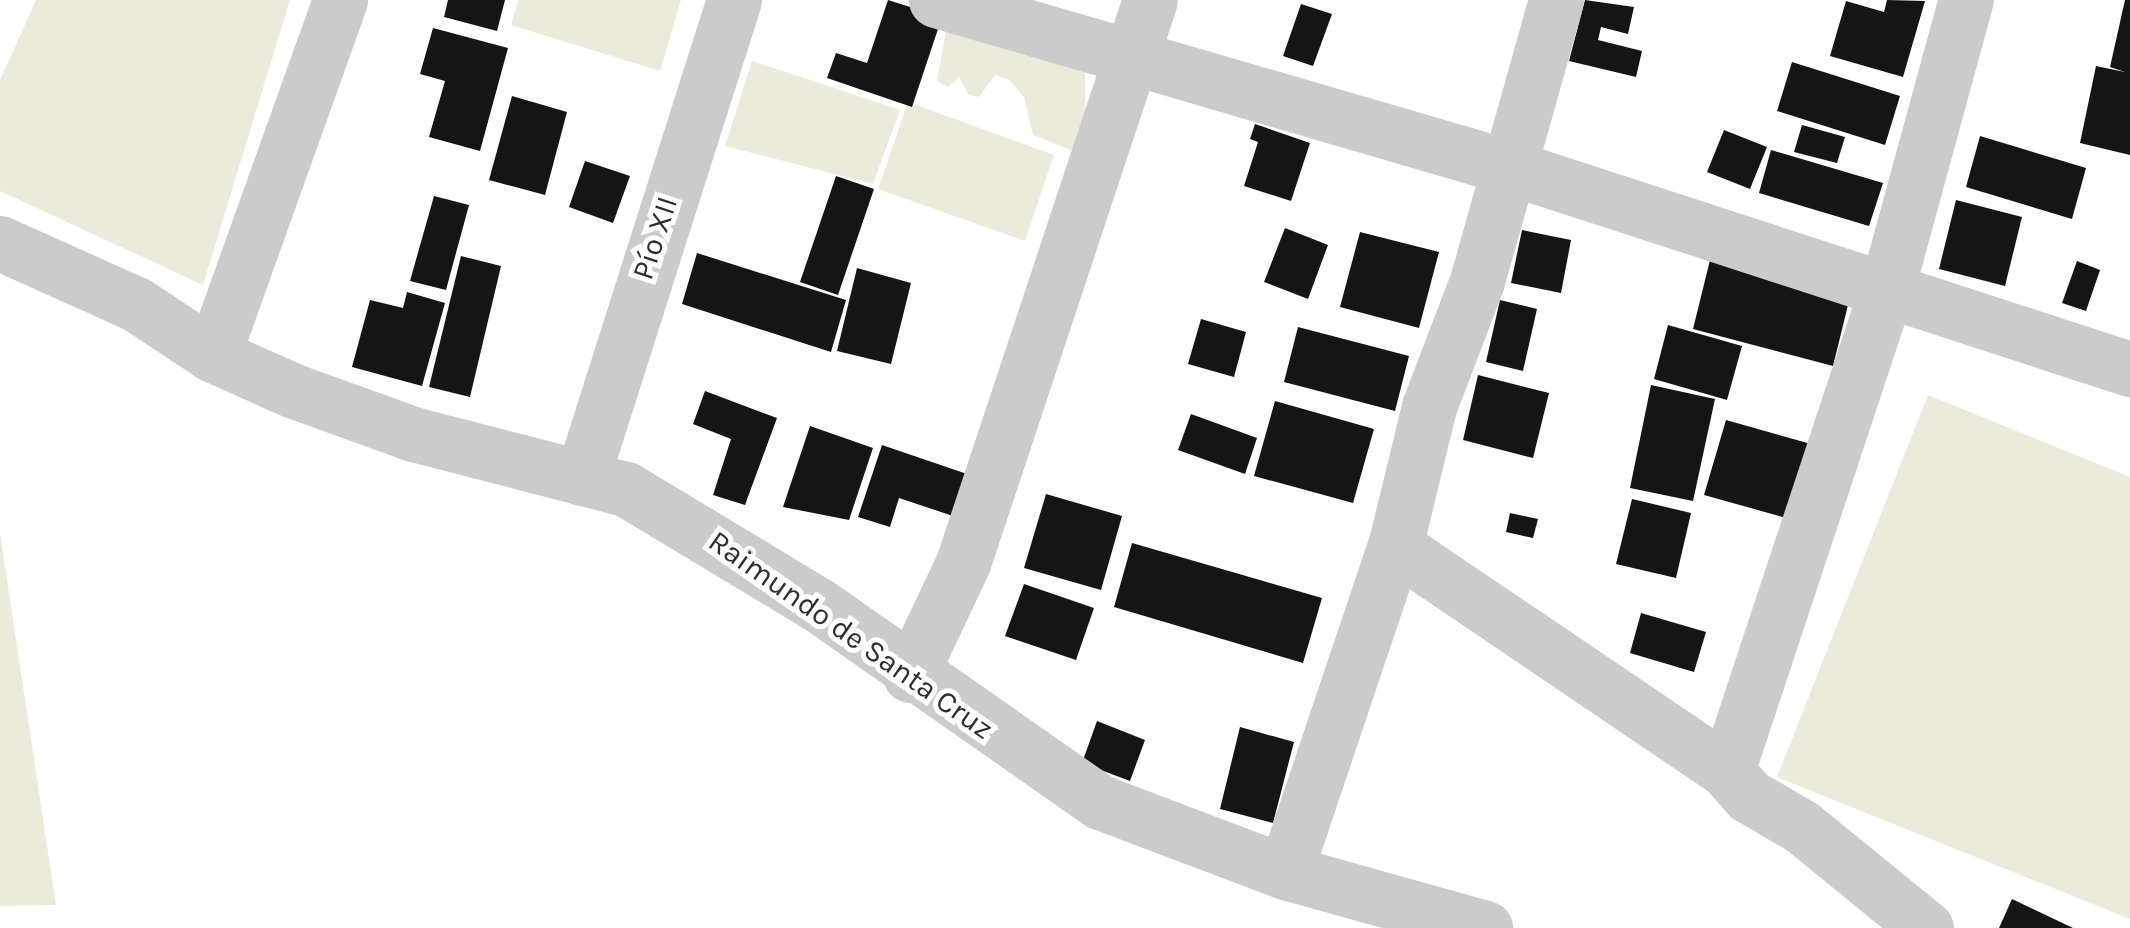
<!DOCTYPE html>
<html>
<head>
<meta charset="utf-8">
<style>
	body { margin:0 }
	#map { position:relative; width:2130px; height:928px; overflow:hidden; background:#fff; font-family:Karla,sans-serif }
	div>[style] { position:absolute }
	.green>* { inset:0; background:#ecebdb }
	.building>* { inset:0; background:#151515 }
	.street>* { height:55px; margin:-27.5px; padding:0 27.5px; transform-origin:27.5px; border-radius:27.5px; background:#cbcbcb }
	span { translate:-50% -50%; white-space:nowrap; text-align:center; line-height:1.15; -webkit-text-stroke:10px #fff; paint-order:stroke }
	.street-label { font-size:30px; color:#2e2e2e }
</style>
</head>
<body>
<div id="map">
	<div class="green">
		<i style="clip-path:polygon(36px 0,290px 0,203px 285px,0 191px,0 80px)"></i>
		<i style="clip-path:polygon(518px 0,681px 0,660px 71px,511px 25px)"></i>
		<i style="clip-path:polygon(946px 30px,1085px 67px,1086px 146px,1071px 150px,1033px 135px,1024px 97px,1008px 79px,995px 75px,979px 97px,969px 95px,959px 77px,948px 87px,937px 81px)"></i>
		<i style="clip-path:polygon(752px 61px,900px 110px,873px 184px,725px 146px)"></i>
		<i style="clip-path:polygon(908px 102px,1054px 155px,1025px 241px,878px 189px)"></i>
		<i style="clip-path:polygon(1928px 395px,2130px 477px,2130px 919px,1777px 777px)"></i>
		<i style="clip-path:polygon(0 533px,56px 905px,0 906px)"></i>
	</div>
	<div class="building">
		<i style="clip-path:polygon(448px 0,505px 0,497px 31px,444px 17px)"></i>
		<i style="clip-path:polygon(888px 0,942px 17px,912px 107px,827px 78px,836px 53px,867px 63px)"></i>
		<i style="clip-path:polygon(1585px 0,1634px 7px,1628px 34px,1601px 27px,1598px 40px,1642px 51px,1636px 77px,1569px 61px)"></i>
		<i style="clip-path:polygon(1887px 0,1925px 1px,1903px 77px,1830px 56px,1846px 1px,1884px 12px)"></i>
		<i style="clip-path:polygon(2125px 0,2130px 0,2130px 155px,2080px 143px,2096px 66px,2125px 72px,2110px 67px)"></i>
		<i style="clip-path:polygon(1301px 4px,1332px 14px,1313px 66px,1283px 56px)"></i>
		<i style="clip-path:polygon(433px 28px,508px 48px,480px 151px,429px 137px,445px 81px,420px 74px)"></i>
		<i style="clip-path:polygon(1792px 62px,1900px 96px,1885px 145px,1777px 111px)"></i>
		<i style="clip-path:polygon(512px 96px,567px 112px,545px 195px,489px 180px)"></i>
		<i style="clip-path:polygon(1255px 124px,1310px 143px,1291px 201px,1244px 186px,1258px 142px,1250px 139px)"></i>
		<i style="clip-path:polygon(1802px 125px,1845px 137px,1837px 163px,1794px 152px)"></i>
		<i style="clip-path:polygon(1724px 130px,1767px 147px,1750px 189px,1707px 172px)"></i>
		<i style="clip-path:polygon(1980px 136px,2086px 168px,2072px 219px,1966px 187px)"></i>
		<i style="clip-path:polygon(1771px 150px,1883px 183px,1869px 226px,1759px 193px)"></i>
		<i style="clip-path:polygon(585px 161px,630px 176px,613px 223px,569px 207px)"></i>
		<i style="clip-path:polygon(836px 176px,874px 189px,838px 295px,800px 282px)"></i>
		<i style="clip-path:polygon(434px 196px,469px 205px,446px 290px,410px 281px)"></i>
		<i style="clip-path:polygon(1956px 200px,2022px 217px,2005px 286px,1939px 269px)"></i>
		<i style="clip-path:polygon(1285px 228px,1328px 245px,1308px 299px,1264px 282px)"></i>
		<i style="clip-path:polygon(1522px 230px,1571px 240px,1561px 293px,1511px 283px)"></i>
		<i style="clip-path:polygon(1360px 232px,1439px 252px,1419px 328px,1340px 307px)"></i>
		<i style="clip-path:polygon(697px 253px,846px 300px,831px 352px,682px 304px)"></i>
		<i style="clip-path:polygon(461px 256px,501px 266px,470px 397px,429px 387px)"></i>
		<i style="clip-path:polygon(1711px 256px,1851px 293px,1833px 366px,1693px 329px)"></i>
		<i style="clip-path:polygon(2077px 261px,2100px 270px,2086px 311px,2062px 303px)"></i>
		<i style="clip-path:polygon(857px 268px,911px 283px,891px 364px,837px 351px)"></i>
		<i style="clip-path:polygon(407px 292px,445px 303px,422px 386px,352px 367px,370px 300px,403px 308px)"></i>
		<i style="clip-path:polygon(1500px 300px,1537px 309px,1523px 371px,1486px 362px)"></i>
		<i style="clip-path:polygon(1201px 319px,1246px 332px,1234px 377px,1188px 364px)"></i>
		<i style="clip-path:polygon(1668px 325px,1742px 346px,1727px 400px,1654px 379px)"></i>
		<i style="clip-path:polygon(1298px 327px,1409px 356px,1395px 411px,1284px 382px)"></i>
		<i style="clip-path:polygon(1478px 375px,1549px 393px,1533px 458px,1463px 440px)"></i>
		<i style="clip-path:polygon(1651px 385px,1715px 399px,1693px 501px,1630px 488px)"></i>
		<i style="clip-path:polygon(705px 391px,777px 418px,745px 505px,713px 495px,731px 439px,693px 424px)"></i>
		<i style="clip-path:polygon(1275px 401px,1374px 429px,1353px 503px,1254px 476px)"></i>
		<i style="clip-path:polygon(1191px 414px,1257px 438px,1245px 474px,1178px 450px)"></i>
		<i style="clip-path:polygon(1726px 420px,1811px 444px,1790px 519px,1704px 495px)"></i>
		<i style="clip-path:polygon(810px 426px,873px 448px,849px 520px,783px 507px)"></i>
		<i style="clip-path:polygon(882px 445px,967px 474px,953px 516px,899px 498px,890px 527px,858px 517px)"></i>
		<i style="clip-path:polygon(1046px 494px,1122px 516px,1101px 590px,1024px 568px)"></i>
		<i style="clip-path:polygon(1632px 499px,1691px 513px,1676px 578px,1616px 564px)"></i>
		<i style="clip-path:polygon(1510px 513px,1538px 519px,1533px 538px,1506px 532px)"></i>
		<i style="clip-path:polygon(1132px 543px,1322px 598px,1303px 663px,1114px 607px)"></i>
		<i style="clip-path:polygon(1024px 584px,1094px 608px,1076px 660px,1005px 636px)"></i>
		<i style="clip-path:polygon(1641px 613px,1706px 632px,1694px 672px,1630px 653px)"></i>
		<i style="clip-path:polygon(1097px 721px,1145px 740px,1130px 781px,1082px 763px)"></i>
		<i style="clip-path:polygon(1240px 727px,1294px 742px,1273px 823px,1220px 809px)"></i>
		<i style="clip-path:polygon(2012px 899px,2073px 928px,1999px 928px)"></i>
	</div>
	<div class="street">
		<i style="left:936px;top:0;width:600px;rotate:16.26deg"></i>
		<i style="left:1512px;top:168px;width:650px;rotate:18.02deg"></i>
		<i style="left:1556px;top:0;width:292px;rotate:105.7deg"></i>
		<i style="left:1477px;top:281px;width:135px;rotate:110.9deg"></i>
		<i style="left:1429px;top:407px;width:143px;rotate:103.7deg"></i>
		<i style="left:1395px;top:546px;width:401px;rotate:34.1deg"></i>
		<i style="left:1727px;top:771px;width:33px;rotate:49deg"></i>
		<i style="left:1749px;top:796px;width:61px;rotate:30.3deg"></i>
		<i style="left:1802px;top:827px;width:160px;rotate:39.2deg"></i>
		<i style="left:0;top:243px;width:149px;rotate:24.2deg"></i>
		<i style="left:136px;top:304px;width:92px;rotate:33.5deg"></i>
		<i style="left:213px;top:355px;width:89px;rotate:24deg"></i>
		<i style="left:294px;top:391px;width:127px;rotate:19.9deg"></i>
		<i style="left:413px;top:434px;width:220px;rotate:14.5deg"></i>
		<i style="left:626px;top:489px;width:223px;rotate:31.1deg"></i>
		<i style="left:817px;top:604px;width:345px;rotate:35deg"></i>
		<i style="left:1100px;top:802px;width:198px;rotate:20.7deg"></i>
		<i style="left:1285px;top:872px;width:208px;rotate:15.6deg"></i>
		<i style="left:213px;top:355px;width:377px;rotate:-70.3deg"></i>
		<i style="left:582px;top:478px;width:502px;rotate:-72.36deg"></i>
		<i style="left:910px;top:675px;width:124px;rotate:-64.7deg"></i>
		<i style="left:963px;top:563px;width:593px;rotate:-71.63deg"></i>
		<i style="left:1727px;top:771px;width:509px;rotate:-71.67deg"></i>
		<i style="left:1887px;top:288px;width:299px;rotate:-74.7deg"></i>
		<i style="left:1285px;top:872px;width:344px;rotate:-71.4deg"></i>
	</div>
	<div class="street-label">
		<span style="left:655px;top:238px;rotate:-72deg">Pío XII</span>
		<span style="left:851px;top:635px;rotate:35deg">Raimundo de Santa Cruz</span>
	</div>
</div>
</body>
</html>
